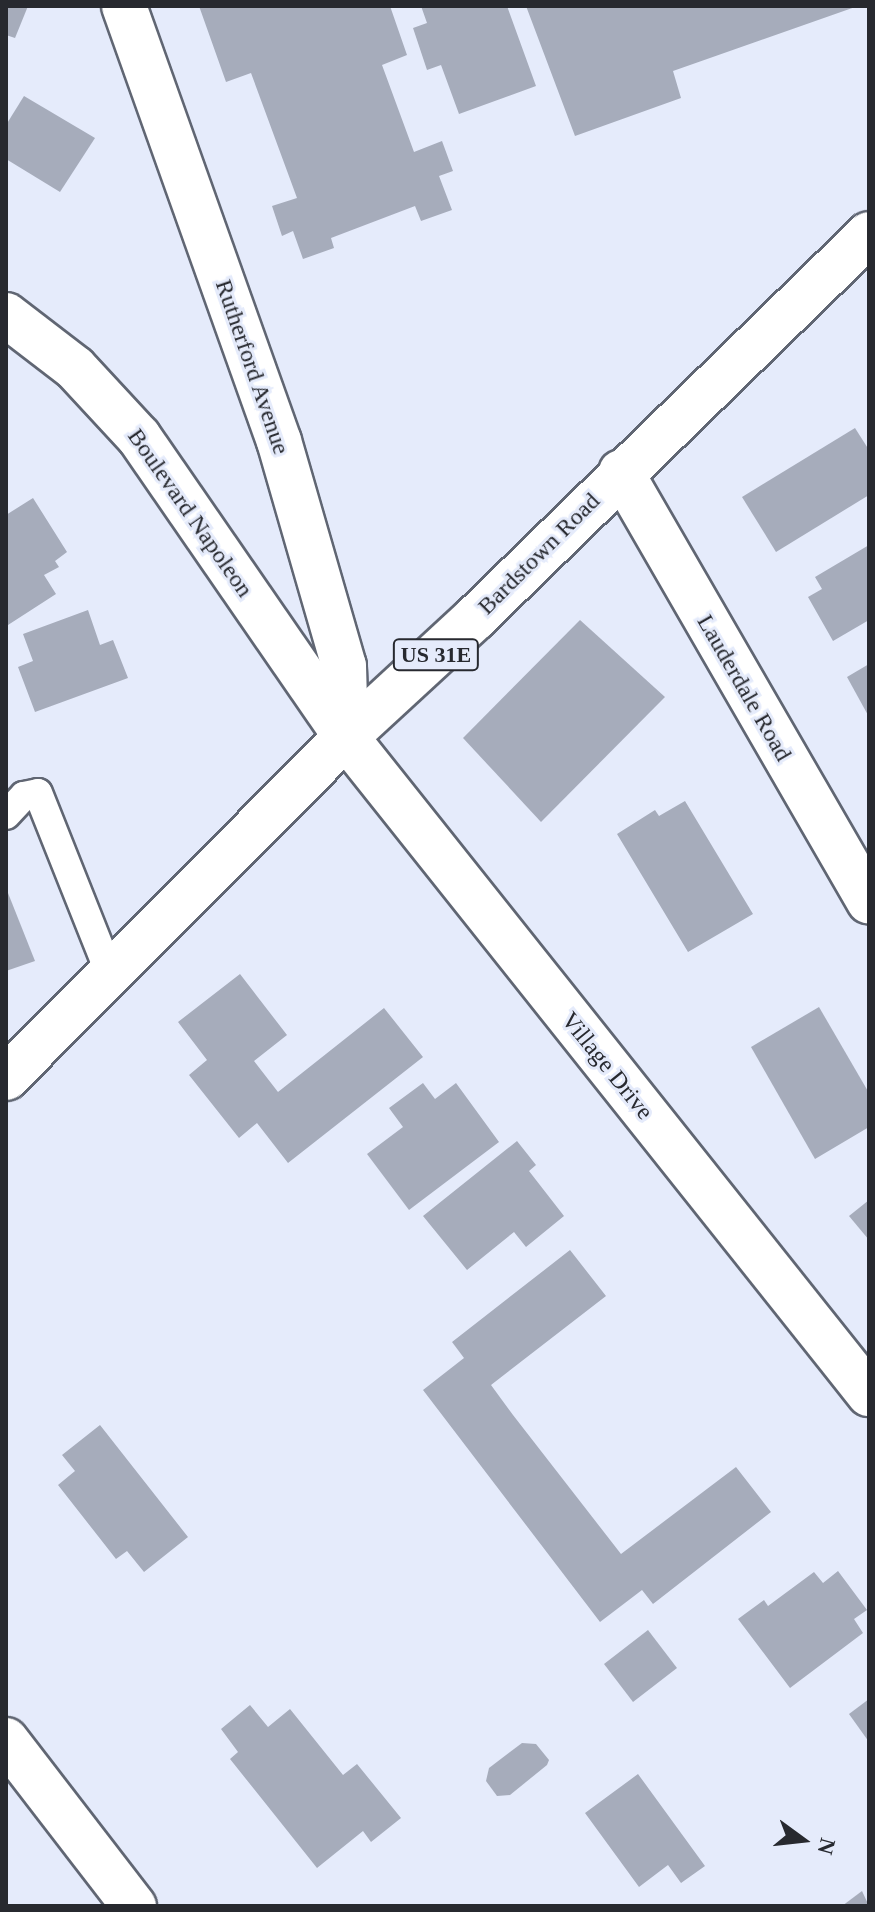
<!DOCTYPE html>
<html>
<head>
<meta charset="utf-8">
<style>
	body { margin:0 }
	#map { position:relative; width:875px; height:1912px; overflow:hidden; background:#e5ebfb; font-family:"Times New Roman",serif }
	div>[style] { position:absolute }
	.building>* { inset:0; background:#a6acbb }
	.roads { filter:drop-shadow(2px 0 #606673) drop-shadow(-2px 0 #606673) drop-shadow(0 2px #606673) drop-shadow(0 -2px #606673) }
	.lane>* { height:28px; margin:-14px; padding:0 14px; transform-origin:14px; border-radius:14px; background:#fff }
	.street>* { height:44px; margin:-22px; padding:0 22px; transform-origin:22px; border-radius:22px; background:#fff }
	.primary>* { height:44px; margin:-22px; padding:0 22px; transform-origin:22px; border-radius:22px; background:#fff }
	span { translate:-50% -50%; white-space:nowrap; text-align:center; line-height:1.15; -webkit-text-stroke:6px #e5ebfb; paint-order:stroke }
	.shield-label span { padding:2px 6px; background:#e5ebfb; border:2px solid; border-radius:6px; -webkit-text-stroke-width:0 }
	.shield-label { font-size:22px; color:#27292f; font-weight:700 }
	.street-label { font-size:24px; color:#27292f }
	.frame { position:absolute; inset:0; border:8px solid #27292f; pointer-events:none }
	.north { position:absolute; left:763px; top:1800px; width:80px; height:80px; -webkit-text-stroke:6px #e5ebfb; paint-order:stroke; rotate:105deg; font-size:22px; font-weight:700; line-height:32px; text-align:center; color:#27292f }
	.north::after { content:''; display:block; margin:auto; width:28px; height:36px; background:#27292f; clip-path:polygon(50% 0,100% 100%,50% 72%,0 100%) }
</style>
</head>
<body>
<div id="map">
	<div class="building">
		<i style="clip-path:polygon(6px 6px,28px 6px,15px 38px,6px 35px)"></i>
		<i style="clip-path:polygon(199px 6px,390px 6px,407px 55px,382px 65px,414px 152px,442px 141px,453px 171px,439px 176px,452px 210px,421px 221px,415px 206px,331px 238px,334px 248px,303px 259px,293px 231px,282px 236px,272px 206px,297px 198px,251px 73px,226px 82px)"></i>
		<i style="clip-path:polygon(421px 6px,507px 6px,536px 86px,459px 114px,441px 65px,427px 70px,413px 28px,427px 23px)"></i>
		<i style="clip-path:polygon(526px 6px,858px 6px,673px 71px,681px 98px,575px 136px)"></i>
		<i style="clip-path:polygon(24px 96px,95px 138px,60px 192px,6px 159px,6px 125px)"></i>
		<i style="clip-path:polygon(855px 428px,869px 450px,869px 495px,776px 552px,742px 497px)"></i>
		<i style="clip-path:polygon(33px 498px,67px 552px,55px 561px,59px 567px,44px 575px,56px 594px,8px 625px,6px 515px)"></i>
		<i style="clip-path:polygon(869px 545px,869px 620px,833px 641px,808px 597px,822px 589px,815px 577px)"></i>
		<i style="clip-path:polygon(88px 610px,100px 645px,113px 640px,128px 678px,35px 712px,18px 667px,33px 661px,23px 634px)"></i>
		<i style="clip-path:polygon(580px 620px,665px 697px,541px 822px,463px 738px)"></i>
		<i style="clip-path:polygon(869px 664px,869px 717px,847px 677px)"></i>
		<i style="clip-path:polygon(685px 801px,753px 914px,688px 952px,617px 834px,655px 810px,659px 816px)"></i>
		<i style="clip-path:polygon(6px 888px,35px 961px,6px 971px)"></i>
		<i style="clip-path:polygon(240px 974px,287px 1035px,254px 1061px,278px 1092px,384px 1008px,423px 1057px,288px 1163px,257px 1123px,239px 1138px,189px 1075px,207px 1060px,178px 1022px)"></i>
		<i style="clip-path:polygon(819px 1007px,869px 1093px,869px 1127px,815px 1159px,751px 1047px)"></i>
		<i style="clip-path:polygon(423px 1083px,435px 1099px,456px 1083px,499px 1142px,409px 1210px,367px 1154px,403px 1127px,389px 1108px)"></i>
		<i style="clip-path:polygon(517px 1141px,536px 1165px,529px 1171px,564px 1216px,526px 1247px,514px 1232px,467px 1270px,423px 1216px)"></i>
		<i style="clip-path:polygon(869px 1200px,869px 1240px,849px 1216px)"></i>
		<i style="clip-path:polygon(570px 1250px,606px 1296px,491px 1385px,513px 1415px,621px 1554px,736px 1467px,771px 1512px,653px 1604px,642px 1590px,600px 1622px,423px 1390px,464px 1358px,452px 1342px)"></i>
		<i style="clip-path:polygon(100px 1425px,188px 1537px,144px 1572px,127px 1551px,116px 1559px,58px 1485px,75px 1471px,62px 1455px)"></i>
		<i style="clip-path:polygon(838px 1571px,867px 1610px,854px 1619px,863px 1633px,790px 1688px,738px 1619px,764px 1600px,768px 1606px,814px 1572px,823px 1583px)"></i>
		<i style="clip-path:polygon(648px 1630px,677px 1668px,633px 1702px,604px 1664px)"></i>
		<i style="clip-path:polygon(869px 1699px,869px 1742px,849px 1714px)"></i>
		<i style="clip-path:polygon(250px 1705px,268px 1727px,290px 1709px,343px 1775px,357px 1764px,401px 1818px,371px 1842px,363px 1831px,317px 1868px,230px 1759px,238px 1752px,221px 1729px)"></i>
		<i style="clip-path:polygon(522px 1743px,536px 1744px,549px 1760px,547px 1765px,510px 1795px,497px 1796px,486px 1781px,489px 1768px)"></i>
		<i style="clip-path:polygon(638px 1774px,705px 1866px,681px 1883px,668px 1865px,639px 1887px,585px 1813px)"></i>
		<i style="clip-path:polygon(862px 1891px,869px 1906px,842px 1906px)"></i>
	</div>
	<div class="roads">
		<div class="lane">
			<i style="left:6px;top:815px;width:26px;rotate:-47deg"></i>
			<i style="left:24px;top:796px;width:14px;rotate:-12deg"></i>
			<i style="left:38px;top:793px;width:195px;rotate:68.3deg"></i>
		</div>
		<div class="street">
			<i style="left:124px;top:6px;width:462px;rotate:70.4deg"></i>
			<i style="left:279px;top:441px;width:234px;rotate:73.9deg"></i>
			<i style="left:344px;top:666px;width:71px;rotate:88.4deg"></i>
			<i style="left:6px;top:315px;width:87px;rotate:37.5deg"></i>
			<i style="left:75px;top:368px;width:94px;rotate:47.2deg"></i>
			<i style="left:139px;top:437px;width:364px;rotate:55.4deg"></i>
			<i style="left:346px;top:737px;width:840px;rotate:51.48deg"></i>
			<i style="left:621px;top:472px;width:496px;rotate:60deg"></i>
			<i style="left:6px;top:1740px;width:210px;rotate:52.4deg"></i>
		</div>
		<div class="primary">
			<i style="left:6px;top:1078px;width:482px;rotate:-45.1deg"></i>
			<i style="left:346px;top:737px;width:176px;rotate:-42.7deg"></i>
			<i style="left:475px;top:618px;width:550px;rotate:-44.26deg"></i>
		</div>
	</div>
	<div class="shield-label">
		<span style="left:436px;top:655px">US 31E</span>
	</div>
	<div class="street-label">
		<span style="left:252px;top:367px;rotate:71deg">Rutherford Avenue</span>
		<span style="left:190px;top:513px;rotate:55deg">Boulevard Napoleon</span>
		<span style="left:539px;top:554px;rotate:-45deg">Bardstown Road</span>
		<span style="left:744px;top:688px;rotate:60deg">Lauderdale Road</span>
		<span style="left:607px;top:1066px;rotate:51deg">Village Drive</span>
	</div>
	<div class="frame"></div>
	<div class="north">N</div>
</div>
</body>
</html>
